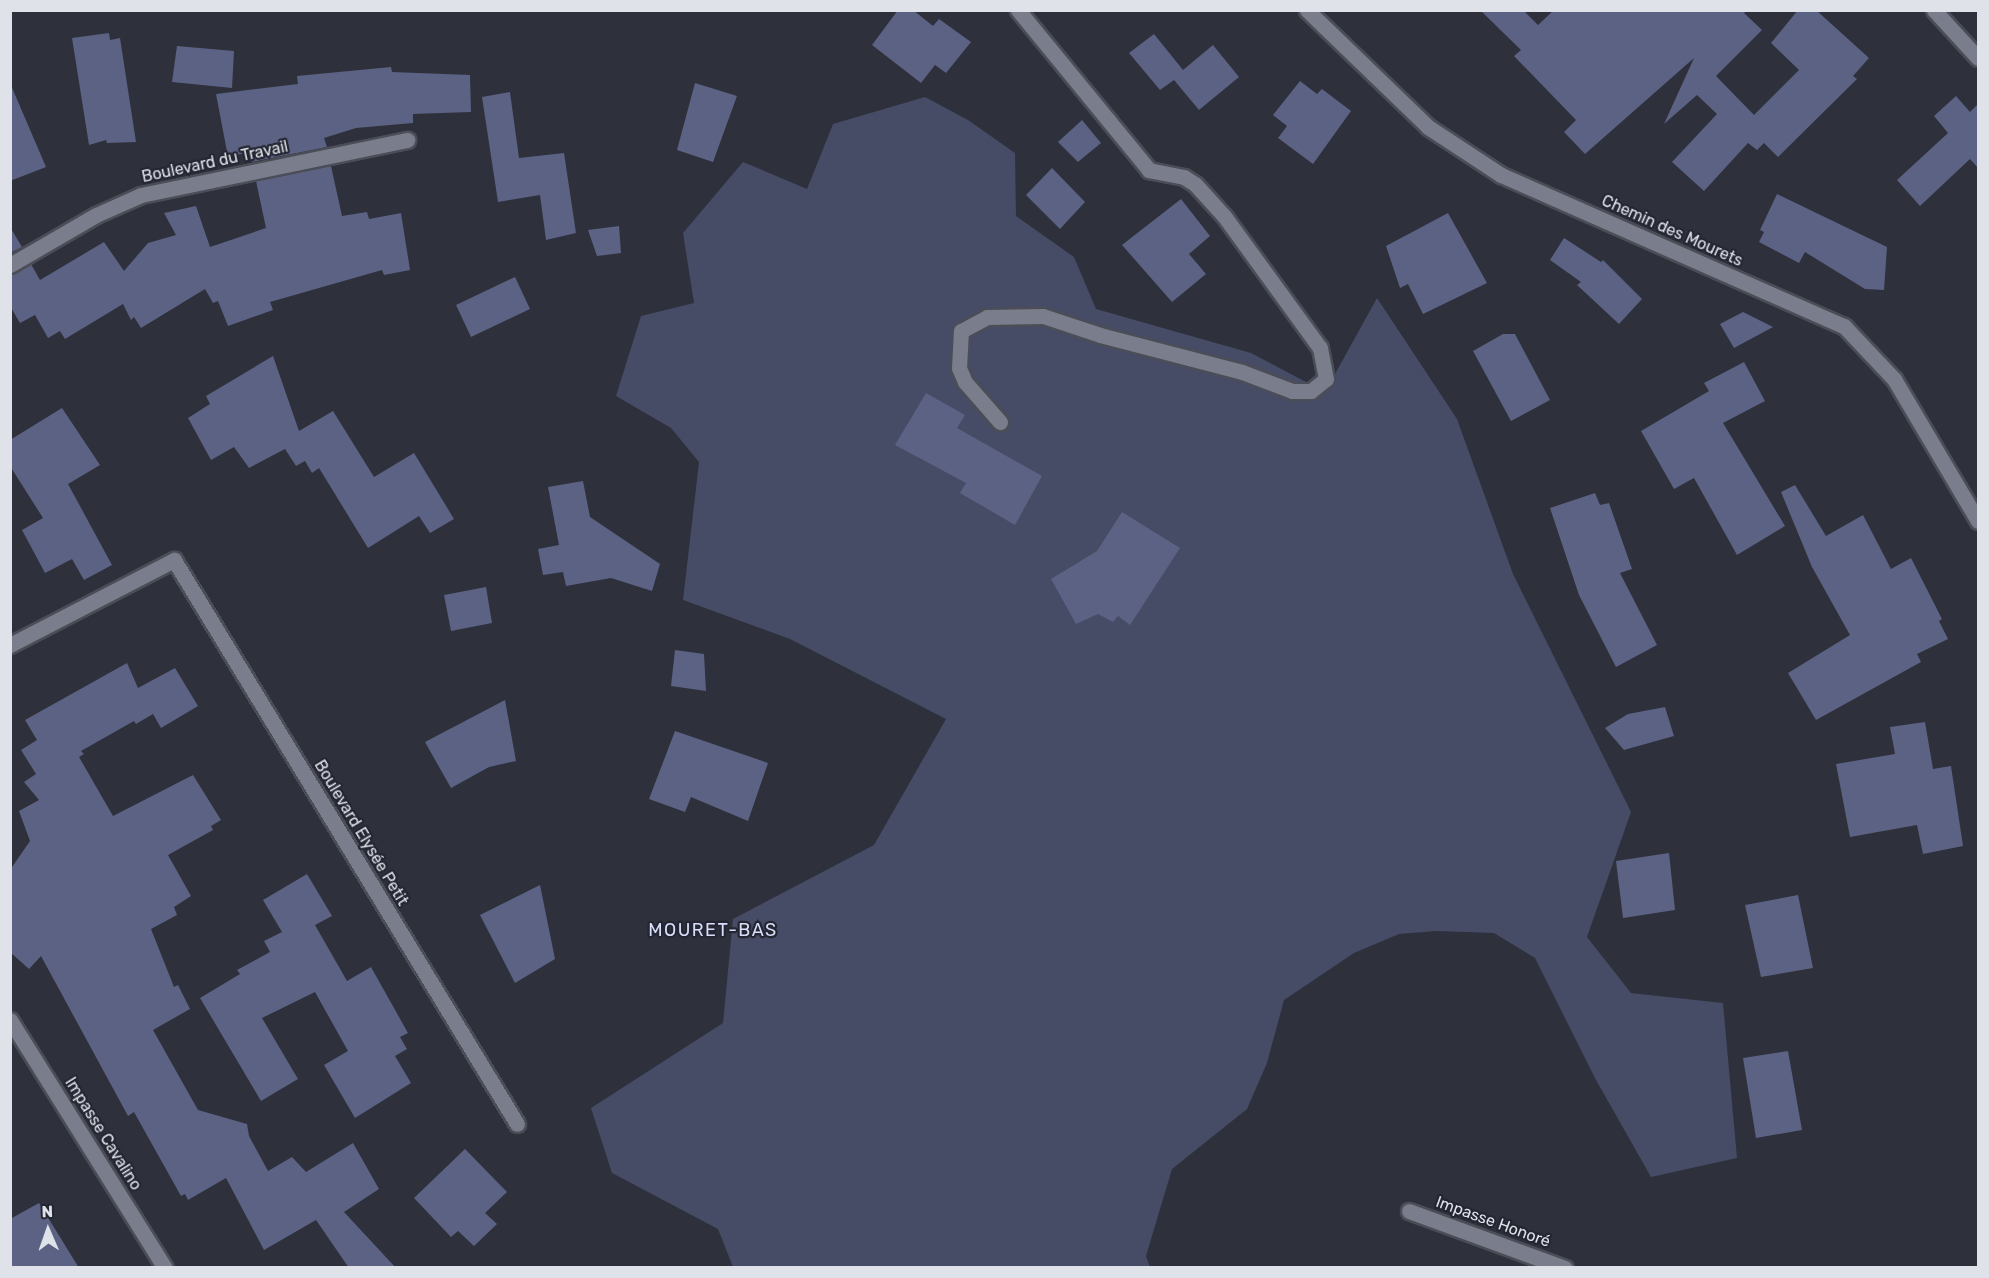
<!DOCTYPE html>
<html>
<head>
<meta charset="utf-8">
<style>
	body { margin:0 }
	#map { position:relative; width:1989px; height:1278px; overflow:hidden; background:#2e303c; font-family:Rubik,sans-serif }
	div>[style] { position:absolute }
	.green>* { inset:0; background:#464b66 }
	.building>* { inset:0; background:#5c6283 }
	.roads { filter:drop-shadow(2px 0 #4b4d57) drop-shadow(-2px 0 #4b4d57) drop-shadow(0 2px #4b4d57) drop-shadow(0 -2px #4b4d57) }
	.minor>* { height:15px; margin:-7.5px; padding:0 7.5px; transform-origin:7.5px; border-radius:7.5px; background:#7a7d8b }
	span { translate:-50% -50%; white-space:nowrap; text-align:center; line-height:1.15; -webkit-text-stroke:4.5px #242632; paint-order:stroke }
	.street-label { font-size:16px; color:#e0e2ea }
	.neighbourhood-label { font-size:18px; color:#d7ddfa; letter-spacing:1.5px }
	.frame { position:absolute; inset:0; border:12px solid #e0e2ea; pointer-events:none }
	.north { position:absolute; left:18px; top:1200px; width:60px; height:60px; -webkit-text-stroke:4px #242632; paint-order:stroke; rotate:358deg; font-size:16px; font-weight:700; line-height:24px; text-align:center; color:#e0e2ea }
	.north::after { content:''; display:block; margin:auto; width:21px; height:27px; background:#e0e2ea; clip-path:polygon(50% 0,100% 100%,50% 72%,0 100%) }
</style>
</head>
<body>
<div id="map">
	<div class="green">
		<i style="clip-path:polygon(925px 97px,968px 120px,1015px 153px,1016px 216px,1074px 257px,1096px 309px,1251px 353px,1325px 392px,1377px 298px,1457px 419px,1513px 574px,1631px 812px,1587px 937px,1631px 993px,1723px 1003px,1737px 1158px,1651px 1177px,1596px 1080px,1535px 958px,1494px 933px,1436px 931px,1399px 934px,1354px 953px,1284px 1000px,1267px 1063px,1247px 1109px,1172px 1169px,1146px 1256px,1150px 1267px,733px 1267px,718px 1229px,612px 1173px,591px 1108px,723px 1023px,733px 919px,874px 845px,946px 719px,790px 639px,683px 600px,699px 462px,671px 428px,616px 396px,641px 316px,694px 303px,683px 233px,743px 162px,807px 189px,833px 124px)"></i>
	</div>
	<div class="building">
		<i style="clip-path:polygon(898px 10px,913px 10px,933px 26px,939px 19px,971px 42px,946px 73px,935px 65px,921px 83px,872px 45px)"></i>
		<i style="clip-path:polygon(1480px 10px,1523px 10px,1538px 25px,1554px 10px,1747px 10px,1744px 13px,1762px 30px,1716px 76px,1754px 115px,1799px 70px,1771px 43px,1798px 10px,1816px 10px,1869px 58px,1853px 76px,1857px 79px,1778px 157px,1764px 143px,1757px 150px,1748px 143px,1704px 191px,1672px 162px,1717px 114px,1697px 95px,1664px 124px,1694px 58px,1585px 154px,1564px 132px,1576px 120px,1514px 56px,1521px 50px)"></i>
		<i style="clip-path:polygon(109px 33px,110px 40px,120px 38px,136px 142px,107px 143px,106px 140px,89px 145px,72px 38px)"></i>
		<i style="clip-path:polygon(1154px 34px,1183px 70px,1213px 45px,1239px 77px,1199px 110px,1174px 80px,1160px 90px,1129px 53px)"></i>
		<i style="clip-path:polygon(177px 46px,234px 51px,232px 88px,172px 82px)"></i>
		<i style="clip-path:polygon(391px 67px,392px 72px,470px 75px,471px 112px,413px 114px,413px 123px,356px 128px,324px 138px,327px 147px,252px 162px,250px 152px,228px 157px,216px 94px,298px 84px,297px 76px)"></i>
		<i style="clip-path:polygon(1300px 81px,1317px 94px,1322px 89px,1351px 111px,1313px 164px,1278px 138px,1287px 126px,1273px 115px)"></i>
		<i style="clip-path:polygon(10px 83px,46px 167px,10px 181px)"></i>
		<i style="clip-path:polygon(695px 83px,737px 96px,713px 162px,677px 150px)"></i>
		<i style="clip-path:polygon(510px 92px,519px 158px,564px 153px,576px 233px,546px 240px,540px 195px,498px 202px,482px 97px)"></i>
		<i style="clip-path:polygon(1956px 96px,1970px 112px,1978px 104px,1978px 168px,1970px 159px,1920px 206px,1897px 180px,1948px 133px,1934px 116px)"></i>
		<i style="clip-path:polygon(1082px 120px,1101px 143px,1078px 162px,1058px 142px)"></i>
		<i style="clip-path:polygon(331px 166px,342px 216px,367px 212px,369px 219px,401px 213px,410px 270px,384px 275px,382px 270px,270px 302px,273px 310px,228px 326px,218px 301px,213px 303px,205px 289px,141px 328px,134px 317px,131px 320px,123px 304px,65px 339px,60px 331px,48px 338px,35px 315px,20px 323px,10px 306px,10px 275px,31px 264px,40px 280px,104px 242px,124px 271px,148px 243px,176px 235px,164px 213px,196px 206px,210px 247px,266px 228px,256px 181px)"></i>
		<i style="clip-path:polygon(1052px 168px,1085px 202px,1060px 229px,1026px 195px)"></i>
		<i style="clip-path:polygon(1777px 194px,1887px 247px,1884px 290px,1865px 289px,1805px 252px,1799px 263px,1759px 242px,1764px 232px,1760px 230px)"></i>
		<i style="clip-path:polygon(1181px 199px,1210px 236px,1189px 254px,1206px 274px,1172px 302px,1122px 245px)"></i>
		<i style="clip-path:polygon(1448px 213px,1487px 283px,1423px 314px,1408px 284px,1400px 288px,1386px 246px)"></i>
		<i style="clip-path:polygon(619px 226px,621px 253px,597px 256px,588px 230px)"></i>
		<i style="clip-path:polygon(10px 227px,22px 247px,10px 253px)"></i>
		<i style="clip-path:polygon(1564px 238px,1601px 262px,1603px 260px,1642px 299px,1619px 324px,1577px 285px,1581px 282px,1550px 260px)"></i>
		<i style="clip-path:polygon(515px 277px,530px 309px,471px 337px,456px 305px)"></i>
		<i style="clip-path:polygon(1743px 312px,1773px 327px,1734px 348px,1720px 324px)"></i>
		<i style="clip-path:polygon(1503px 334px,1515px 334px,1550px 400px,1511px 421px,1473px 351px)"></i>
		<i style="clip-path:polygon(273px 356px,299px 431px,333px 411px,374px 477px,414px 453px,454px 519px,430px 533px,419px 516px,368px 548px,319px 468px,312px 473px,305px 461px,296px 466px,285px 449px,249px 468px,234px 447px,211px 460px,188px 418px,210px 404px,206px 396px)"></i>
		<i style="clip-path:polygon(1744px 362px,1765px 401px,1723px 423px,1785px 526px,1737px 555px,1694px 478px,1674px 489px,1641px 431px,1709px 391px,1704px 383px)"></i>
		<i style="clip-path:polygon(926px 393px,965px 415px,957px 428px,1042px 476px,1015px 525px,960px 493px,966px 483px,895px 445px)"></i>
		<i style="clip-path:polygon(62px 408px,100px 465px,68px 484px,112px 565px,84px 580px,72px 559px,45px 573px,22px 530px,43px 518px,10px 466px,10px 440px)"></i>
		<i style="clip-path:polygon(583px 481px,590px 517px,660px 564px,652px 591px,611px 578px,566px 586px,563px 572px,543px 575px,538px 549px,559px 545px,548px 487px)"></i>
		<i style="clip-path:polygon(1795px 485px,1826px 536px,1863px 515px,1891px 569px,1911px 558px,1942px 619px,1939px 621px,1948px 639px,1917px 654px,1921px 662px,1816px 720px,1788px 673px,1850px 635px,1812px 567px,1781px 492px)"></i>
		<i style="clip-path:polygon(1595px 493px,1600px 505px,1609px 503px,1632px 569px,1620px 573px,1657px 645px,1616px 667px,1579px 595px,1550px 508px)"></i>
		<i style="clip-path:polygon(1122px 512px,1180px 548px,1130px 625px,1118px 616px,1113px 622px,1098px 614px,1076px 624px,1051px 579px,1097px 551px)"></i>
		<i style="clip-path:polygon(486px 587px,492px 623px,451px 631px,444px 595px)"></i>
		<i style="clip-path:polygon(675px 650px,704px 654px,706px 691px,671px 686px)"></i>
		<i style="clip-path:polygon(127px 663px,138px 688px,175px 668px,198px 706px,161px 728px,153px 714px,136px 724px,134px 721px,81px 751px,84px 754px,79px 757px,113px 816px,193px 775px,221px 820px,211px 826px,213px 830px,168px 855px,191px 896px,174px 907px,177px 915px,151px 929px,174px 987px,178px 985px,190px 1009px,153px 1030px,198px 1110px,247px 1124px,249px 1136px,268px 1171px,292px 1157px,306px 1172px,353px 1143px,379px 1189px,344px 1212px,396px 1268px,349px 1268px,316px 1220px,264px 1250px,226px 1178px,188px 1200px,185px 1194px,181px 1196px,134px 1112px,128px 1116px,41px 956px,29px 969px,10px 952px,10px 870px,30px 841px,19px 811px,39px 800px,24px 782px,36px 774px,21px 750px,37px 740px,25px 720px)"></i>
		<i style="clip-path:polygon(505px 700px,516px 761px,489px 767px,451px 788px,425px 742px)"></i>
		<i style="clip-path:polygon(1665px 707px,1674px 736px,1624px 750px,1605px 728px,1628px 714px)"></i>
		<i style="clip-path:polygon(1925px 722px,1933px 769px,1951px 766px,1963px 846px,1923px 854px,1917px 825px,1850px 837px,1836px 764px,1895px 754px,1890px 727px)"></i>
		<i style="clip-path:polygon(675px 731px,768px 763px,748px 821px,691px 797px,685px 812px,649px 799px)"></i>
		<i style="clip-path:polygon(1669px 853px,1675px 910px,1623px 918px,1616px 861px)"></i>
		<i style="clip-path:polygon(307px 874px,332px 916px,315px 925px,347px 981px,371px 967px,408px 1033px,400px 1037px,407px 1049px,395px 1056px,411px 1083px,355px 1118px,324px 1065px,348px 1051px,315px 992px,262px 1018px,298px 1079px,261px 1101px,200px 998px,240px 974px,237px 970px,270px 952px,264px 941px,282px 932px,263px 900px)"></i>
		<i style="clip-path:polygon(540px 885px,555px 959px,515px 983px,480px 915px)"></i>
		<i style="clip-path:polygon(1798px 895px,1813px 968px,1761px 977px,1745px 905px)"></i>
		<i style="clip-path:polygon(1788px 1051px,1802px 1130px,1756px 1138px,1743px 1058px)"></i>
		<i style="clip-path:polygon(465px 1149px,507px 1192px,485px 1213px,497px 1224px,474px 1246px,458px 1231px,451px 1237px,414px 1198px)"></i>
		<i style="clip-path:polygon(39px 1203px,79px 1268px,10px 1268px,10px 1219px)"></i>
	</div>
	<div class="roads">
		<div class="minor">
			<i style="left:1307px;top:10px;width:168px;rotate:44deg"></i>
			<i style="left:1428px;top:127px;width:87px;rotate:33.3deg"></i>
			<i style="left:1501px;top:175px;width:375px;rotate:23.8deg"></i>
			<i style="left:1844px;top:326px;width:73px;rotate:46.7deg"></i>
			<i style="left:1894px;top:379px;width:165px;rotate:59.4deg"></i>
			<i style="left:1934px;top:10px;width:65px;rotate:47.5deg"></i>
			<i style="left:10px;top:265px;width:99px;rotate:-30.2deg"></i>
			<i style="left:96px;top:215px;width:49px;rotate:-24deg"></i>
			<i style="left:141px;top:195px;width:272px;rotate:-11.7deg"></i>
			<i style="left:1000px;top:422px;width:53px;rotate:-131.2deg"></i>
			<i style="left:965px;top:382px;width:15px;rotate:-113deg"></i>
			<i style="left:959px;top:368px;width:37px;rotate:-87deg"></i>
			<i style="left:961px;top:331px;width:30px;rotate:-28deg"></i>
			<i style="left:987px;top:317px;width:56px;rotate:-1deg"></i>
			<i style="left:1043px;top:316px;width:60px;rotate:18.4deg"></i>
			<i style="left:1100px;top:335px;width:147px;rotate:14.6deg"></i>
			<i style="left:1242px;top:372px;width:53px;rotate:20.8deg"></i>
			<i style="left:1292px;top:391px;width:19px"></i>
			<i style="left:1311px;top:391px;width:19px;rotate:-39deg"></i>
			<i style="left:1326px;top:379px;width:32px;rotate:-101deg"></i>
			<i style="left:1320px;top:348px;width:163px;rotate:-126deg"></i>
			<i style="left:1224px;top:216px;width:43px;rotate:-132.2deg"></i>
			<i style="left:1195px;top:184px;width:13px;rotate:-148deg"></i>
			<i style="left:1184px;top:177px;width:36px;rotate:-169deg"></i>
			<i style="left:1149px;top:170px;width:207px;rotate:-129.3deg"></i>
			<i style="left:10px;top:645px;width:185px;rotate:-27.4deg"></i>
			<i style="left:174px;top:560px;width:660px;rotate:58.69deg"></i>
			<i style="left:10px;top:1020px;width:292px;rotate:58deg"></i>
			<i style="left:1409px;top:1211px;width:166px;rotate:20.1deg"></i>
		</div>
	</div>
	<div class="street-label">
		<span style="left:215px;top:162px;rotate:-12deg">Boulevard du Travail</span>
		<span style="left:1672px;top:231px;rotate:24deg">Chemin des Mourets</span>
		<span style="left:361px;top:833px;rotate:59deg">Boulevard Elysée Petit</span>
		<span style="left:103px;top:1134px;rotate:58deg">Impasse Cavalino</span>
		<span style="left:1493px;top:1222px;rotate:20deg">Impasse Honoré</span>
	</div>
	<div class="neighbourhood-label">
		<span style="left:713px;top:930px">MOURET-BAS</span>
	</div>
	<div class="frame"></div>
	<div class="north">N</div>
</div>
</body>
</html>
